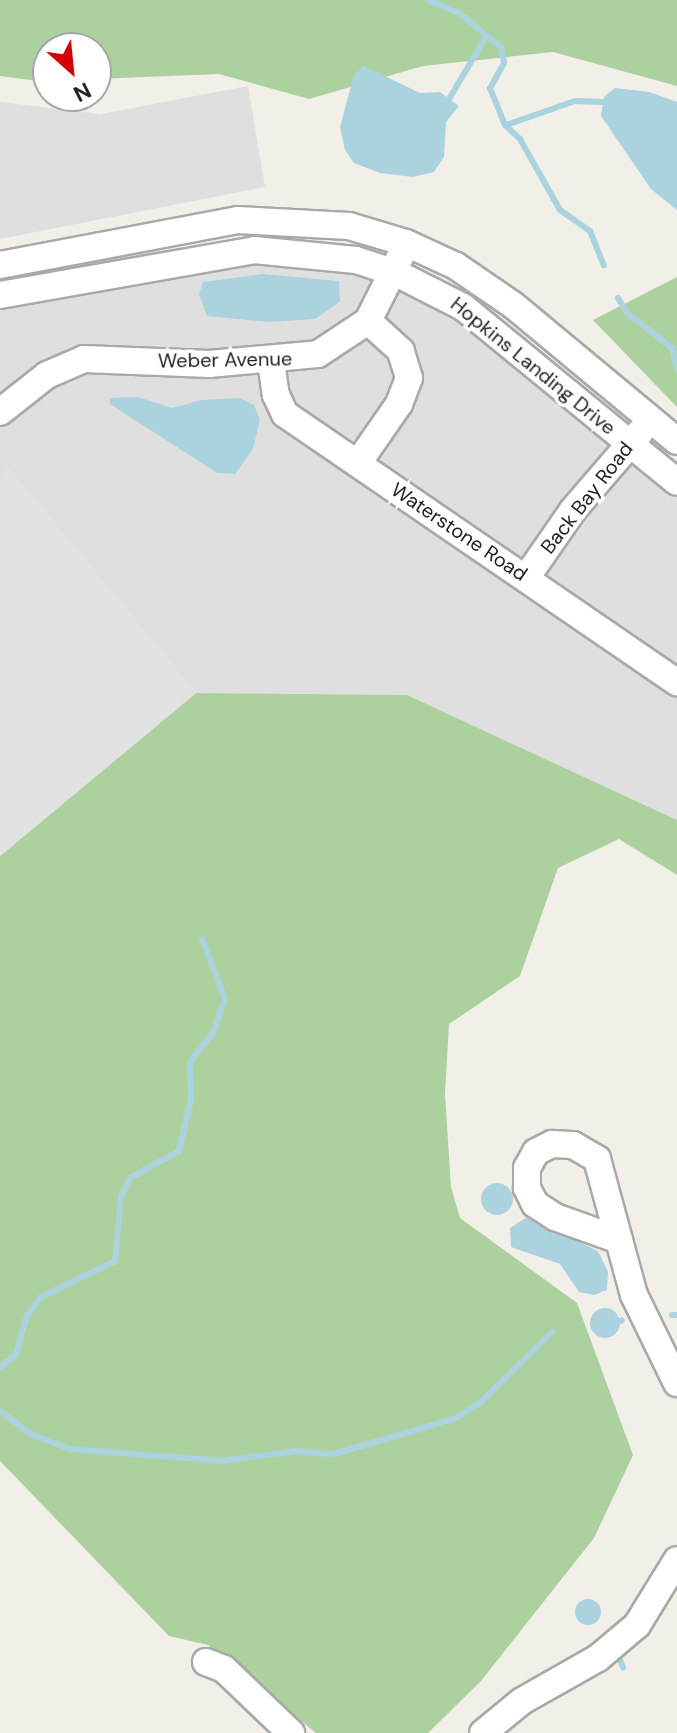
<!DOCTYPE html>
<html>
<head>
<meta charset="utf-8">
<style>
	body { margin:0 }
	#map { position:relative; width:677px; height:1733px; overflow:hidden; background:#f2efe9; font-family:"DM Sans",sans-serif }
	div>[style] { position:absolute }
	.residential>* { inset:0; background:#e0dfdf }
	.forest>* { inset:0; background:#add19e }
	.parking>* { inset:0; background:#e2e2e2 }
	.water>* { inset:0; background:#aad3df }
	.round { border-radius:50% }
	.stream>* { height:6px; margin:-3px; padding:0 3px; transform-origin:3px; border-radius:3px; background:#aad3df }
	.roads { filter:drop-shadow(2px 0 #a9a9a9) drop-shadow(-2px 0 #a9a9a9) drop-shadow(0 2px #a9a9a9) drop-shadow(0 -2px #a9a9a9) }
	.minor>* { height:26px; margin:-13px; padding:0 13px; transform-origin:13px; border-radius:13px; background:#fff }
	span { translate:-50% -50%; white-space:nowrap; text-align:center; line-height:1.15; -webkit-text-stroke:7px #fff; paint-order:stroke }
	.street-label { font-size:20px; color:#222 }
	.north { position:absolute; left:32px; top:32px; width:80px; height:80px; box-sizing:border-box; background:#fff; border:2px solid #a7a7a7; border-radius:50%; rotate:153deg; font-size:22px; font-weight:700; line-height:32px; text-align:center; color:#222 }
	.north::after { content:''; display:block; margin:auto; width:28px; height:36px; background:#d40000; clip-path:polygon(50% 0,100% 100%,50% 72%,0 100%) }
</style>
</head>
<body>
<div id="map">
	<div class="residential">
		<i style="clip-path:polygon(248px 86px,265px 187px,0 239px,0 102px,101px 114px)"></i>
		<i style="clip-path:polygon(291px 236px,366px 247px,412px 263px,520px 336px,677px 462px,677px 820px,407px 695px,196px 693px,9px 469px,0 476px,0 279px,125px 255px)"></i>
	</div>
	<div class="forest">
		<i style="clip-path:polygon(0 0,677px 0,677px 86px,553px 52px,423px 66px,309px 99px,219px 74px,96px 79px,96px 48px,48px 48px,48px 81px,38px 81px,0 76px)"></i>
		<i style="clip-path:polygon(677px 277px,677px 407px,593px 320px)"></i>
		<i style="clip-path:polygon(196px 693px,407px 695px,677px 820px,677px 875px,619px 839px,558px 868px,520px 976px,449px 1024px,445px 1094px,451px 1187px,460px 1218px,577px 1303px,633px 1455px,594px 1538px,481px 1681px,428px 1733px,316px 1733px,208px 1645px,169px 1636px,0 1461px,0 856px)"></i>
	</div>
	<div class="parking">
		<i style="clip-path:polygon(9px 469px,196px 693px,0 856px,0 476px)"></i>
	</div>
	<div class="water">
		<i style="clip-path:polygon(364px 66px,420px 93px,440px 92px,459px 106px,446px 122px,444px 157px,434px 172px,413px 177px,380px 173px,354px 163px,345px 150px,340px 127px,354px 75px)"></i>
		<i style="clip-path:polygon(615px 88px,649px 92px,677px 102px,677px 210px,651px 189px,601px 116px,604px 97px)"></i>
		<i style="clip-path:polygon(263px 274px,339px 281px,340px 302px,315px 319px,270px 322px,207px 316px,199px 294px,203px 282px)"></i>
		<i style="clip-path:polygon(138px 397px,172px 408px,201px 400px,240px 398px,254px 405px,260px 420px,253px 449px,235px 474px,217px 473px,110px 404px,110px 398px)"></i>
		<i class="round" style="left:481px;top:1183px;width:32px;height:32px"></i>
		<i style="clip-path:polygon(527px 1217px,598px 1251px,608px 1272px,607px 1290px,594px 1295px,579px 1292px,560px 1264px,511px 1247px,510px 1228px)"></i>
		<i class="round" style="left:590px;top:1308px;width:30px;height:30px"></i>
		<i class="round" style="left:575px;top:1599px;width:26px;height:26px"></i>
	</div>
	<div class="stream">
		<i style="left:428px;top:0;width:34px;rotate:23deg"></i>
		<i style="left:459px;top:13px;width:54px;rotate:39deg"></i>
		<i style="left:501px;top:47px;width:16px;rotate:79deg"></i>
		<i style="left:504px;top:63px;width:29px;rotate:119deg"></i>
		<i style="left:490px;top:88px;width:40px;rotate:68deg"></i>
		<i style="left:505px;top:125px;width:21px;rotate:43deg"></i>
		<i style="left:520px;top:139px;width:81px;rotate:60.6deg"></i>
		<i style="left:560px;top:210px;width:37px;rotate:35deg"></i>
		<i style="left:590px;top:231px;width:37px;rotate:68deg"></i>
		<i style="left:449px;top:99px;width:74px;rotate:-59.3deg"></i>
		<i style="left:506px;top:125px;width:73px;rotate:-19.2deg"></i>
		<i style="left:575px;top:101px;width:27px;rotate:2deg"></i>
		<i style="left:618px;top:298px;width:17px;rotate:59deg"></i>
		<i style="left:627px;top:313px;width:57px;rotate:37.9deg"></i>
		<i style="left:672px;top:348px;width:22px;rotate:77deg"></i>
		<i style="left:672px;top:1315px;width:5px"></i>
		<i style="left:621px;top:1321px;width:1px;rotate:-45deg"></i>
		<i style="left:0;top:1368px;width:21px;rotate:-41deg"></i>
		<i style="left:16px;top:1354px;width:40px;rotate:-74deg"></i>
		<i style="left:27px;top:1316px;width:24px;rotate:-54deg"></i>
		<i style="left:41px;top:1297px;width:82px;rotate:-25.9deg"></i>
		<i style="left:115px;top:1261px;width:65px;rotate:-84.7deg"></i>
		<i style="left:121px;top:1196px;width:20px;rotate:-63deg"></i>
		<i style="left:130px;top:1178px;width:56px;rotate:-28.9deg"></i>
		<i style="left:179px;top:1151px;width:53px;rotate:-77deg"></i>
		<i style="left:191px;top:1099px;width:37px;rotate:-92deg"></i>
		<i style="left:190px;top:1062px;width:37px;rotate:-52deg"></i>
		<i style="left:213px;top:1033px;width:36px;rotate:-71deg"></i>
		<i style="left:225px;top:999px;width:64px;rotate:-111deg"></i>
		<i style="left:0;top:1411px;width:39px;rotate:37deg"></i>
		<i style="left:31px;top:1434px;width:42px;rotate:21deg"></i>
		<i style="left:70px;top:1449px;width:151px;rotate:4.5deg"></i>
		<i style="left:221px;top:1461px;width:77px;rotate:-7.5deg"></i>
		<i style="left:297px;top:1451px;width:37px;rotate:5deg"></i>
		<i style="left:334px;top:1454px;width:125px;rotate:-16.3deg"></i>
		<i style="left:454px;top:1419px;width:31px;rotate:-32deg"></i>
		<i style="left:480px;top:1403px;width:101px;rotate:-44.6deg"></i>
		<i style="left:620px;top:1660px;width:8px;rotate:67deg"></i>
	</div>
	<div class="roads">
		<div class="minor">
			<i style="left:0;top:265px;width:242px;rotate:-10.7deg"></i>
			<i style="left:238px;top:220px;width:111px;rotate:3.1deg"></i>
			<i style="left:349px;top:226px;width:59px;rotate:16.6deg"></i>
			<i style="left:406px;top:243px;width:55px;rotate:24.7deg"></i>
			<i style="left:456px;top:266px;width:69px;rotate:34.4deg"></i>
			<i style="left:513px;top:305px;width:213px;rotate:39.7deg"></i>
			<i style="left:0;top:295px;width:258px;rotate:-10deg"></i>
			<i style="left:254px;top:250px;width:102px;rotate:5.6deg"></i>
			<i style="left:356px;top:260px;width:40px;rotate:18deg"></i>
			<i style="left:394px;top:272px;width:77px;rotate:26.9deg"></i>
			<i style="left:463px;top:307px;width:276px;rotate:39.3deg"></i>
			<i style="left:271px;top:361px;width:34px;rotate:82deg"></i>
			<i style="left:276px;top:395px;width:21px;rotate:65deg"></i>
			<i style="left:285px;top:414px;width:475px;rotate:34.4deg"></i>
			<i style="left:0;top:412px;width:60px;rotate:-38.2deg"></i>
			<i style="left:47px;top:375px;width:40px;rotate:-23.4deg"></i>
			<i style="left:84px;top:359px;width:125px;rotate:2.3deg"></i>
			<i style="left:209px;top:364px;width:109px;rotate:-5.2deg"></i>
			<i style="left:318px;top:354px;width:60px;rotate:-33.4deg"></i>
			<i style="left:368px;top:321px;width:72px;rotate:-63.4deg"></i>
			<i style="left:358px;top:463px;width:72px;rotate:-55.2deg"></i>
			<i style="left:399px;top:404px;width:28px;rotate:-69deg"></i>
			<i style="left:409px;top:378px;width:28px;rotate:-107deg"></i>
			<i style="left:401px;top:351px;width:45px;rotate:-137.7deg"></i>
			<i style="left:526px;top:578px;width:83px;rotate:-55.3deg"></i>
			<i style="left:573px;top:510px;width:103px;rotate:-49.3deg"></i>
			<i style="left:619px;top:1240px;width:68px;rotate:-160.2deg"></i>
			<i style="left:555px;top:1217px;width:24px;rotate:-147deg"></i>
			<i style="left:535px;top:1204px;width:18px;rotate:-117deg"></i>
			<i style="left:527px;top:1188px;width:20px;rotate:-90deg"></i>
			<i style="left:527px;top:1168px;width:18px;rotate:-61deg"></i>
			<i style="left:536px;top:1152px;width:18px;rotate:-27deg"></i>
			<i style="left:552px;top:1144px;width:21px;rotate:3deg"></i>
			<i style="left:573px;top:1145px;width:28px;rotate:30deg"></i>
			<i style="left:597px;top:1159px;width:141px;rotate:74.8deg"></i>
			<i style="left:634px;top:1295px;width:98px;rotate:64deg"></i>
			<i style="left:206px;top:1662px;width:19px;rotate:21deg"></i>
			<i style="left:224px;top:1669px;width:93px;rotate:43.7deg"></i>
			<i style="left:483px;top:1733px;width:50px;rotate:-39.4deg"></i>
			<i style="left:522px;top:1701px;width:87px;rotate:-29.5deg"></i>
			<i style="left:598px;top:1658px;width:51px;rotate:-40.2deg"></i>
			<i style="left:637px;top:1625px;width:76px;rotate:-58.4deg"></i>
		</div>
	</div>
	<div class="street-label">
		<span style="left:225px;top:360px;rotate:-1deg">Weber Avenue</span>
		<span style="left:533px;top:366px;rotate:39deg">Hopkins Landing Drive</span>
		<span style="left:587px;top:498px;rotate:-52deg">Back Bay Road</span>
		<span style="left:459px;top:532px;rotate:34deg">Waterstone Road</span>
	</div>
	<div class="north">N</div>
</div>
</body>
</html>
